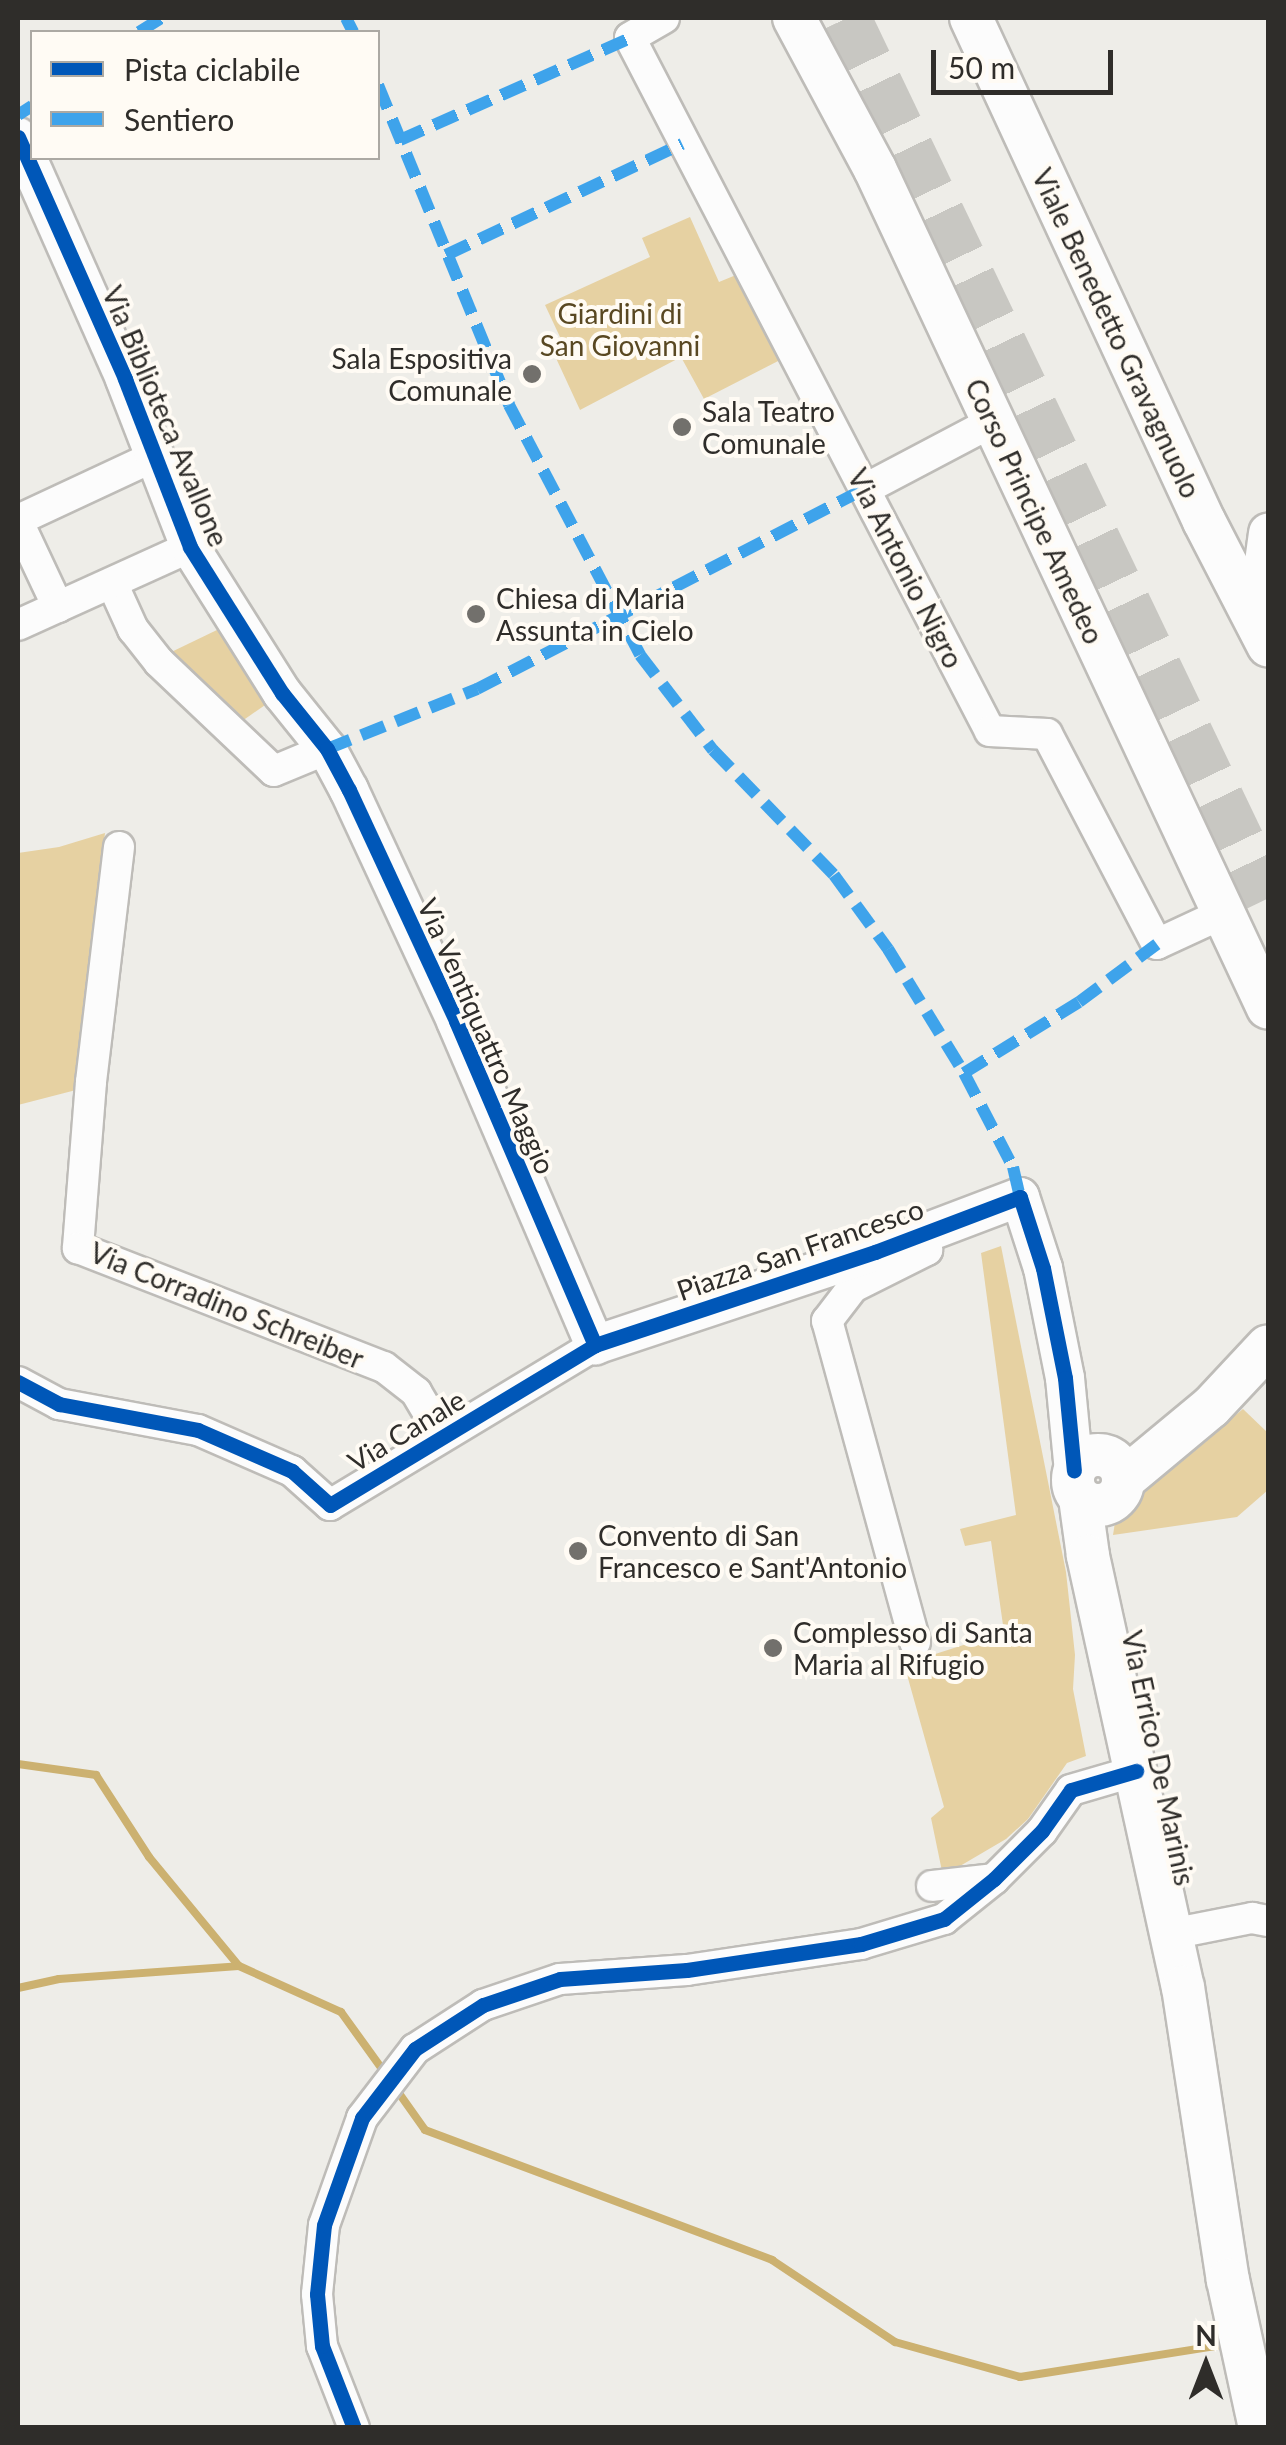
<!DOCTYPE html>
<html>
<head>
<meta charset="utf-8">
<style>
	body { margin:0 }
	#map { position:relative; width:1286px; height:2445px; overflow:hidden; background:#eeede8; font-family:Lato,sans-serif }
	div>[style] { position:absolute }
	.green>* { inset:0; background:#e6d1a2 }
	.stream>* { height:8px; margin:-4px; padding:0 4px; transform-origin:4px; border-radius:4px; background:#ccb170 }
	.primary-tunnel>* { height:48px; margin-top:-24px; transform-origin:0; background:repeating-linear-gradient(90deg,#c8c7c2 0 48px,transparent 0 72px) }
	.roads { filter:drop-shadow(2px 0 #bebcb8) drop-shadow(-2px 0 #bebcb8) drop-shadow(0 2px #bebcb8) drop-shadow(0 -2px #bebcb8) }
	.minor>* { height:30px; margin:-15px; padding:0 15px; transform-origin:15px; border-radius:15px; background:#fcfcfc }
	.tertiary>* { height:38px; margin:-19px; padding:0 19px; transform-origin:19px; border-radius:19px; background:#fcfcfc }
	.secondary>* { height:42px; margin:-21px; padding:0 21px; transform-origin:21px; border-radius:21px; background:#fcfcfc }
	.secondary>.ring { margin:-21px; padding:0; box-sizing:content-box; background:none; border:42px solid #fcfcfc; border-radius:50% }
	.quiet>* { height:12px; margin-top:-6px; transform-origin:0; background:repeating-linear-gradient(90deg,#3ea3eb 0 25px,transparent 0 37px) }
	.cycleway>* { height:15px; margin:-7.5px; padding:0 7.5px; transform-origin:7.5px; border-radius:7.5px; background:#0057b8 }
	.dots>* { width:28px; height:28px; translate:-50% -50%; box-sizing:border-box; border:5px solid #fffbf4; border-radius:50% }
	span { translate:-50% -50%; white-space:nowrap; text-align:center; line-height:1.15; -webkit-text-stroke:8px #fffbf4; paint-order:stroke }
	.park-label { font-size:28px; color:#594822 }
	.street-label { font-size:28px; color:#2f2d2a }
	.poi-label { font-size:28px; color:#2f2d2a }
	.right { translate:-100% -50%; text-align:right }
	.left { translate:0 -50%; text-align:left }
	.frame { position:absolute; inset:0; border:20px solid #2f2d2a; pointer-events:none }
	.legend { position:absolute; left:30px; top:30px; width:350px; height:130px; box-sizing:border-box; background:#fffbf4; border:2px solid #aca9a3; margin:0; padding:12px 18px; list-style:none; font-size:30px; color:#2f2d2a }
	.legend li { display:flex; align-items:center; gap:20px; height:50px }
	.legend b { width:50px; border:2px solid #aca9a3 }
	.north { position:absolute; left:1156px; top:2315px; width:100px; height:100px; -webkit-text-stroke:8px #fffbf4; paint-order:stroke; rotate:0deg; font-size:28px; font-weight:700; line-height:40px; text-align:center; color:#2f2d2a }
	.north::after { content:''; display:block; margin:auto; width:35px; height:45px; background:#2f2d2a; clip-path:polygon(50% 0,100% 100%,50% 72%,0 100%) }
	.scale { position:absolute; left:931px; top:50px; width:182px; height:45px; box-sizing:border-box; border:5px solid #2f2d2a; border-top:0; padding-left:12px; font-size:30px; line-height:35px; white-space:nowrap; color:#2f2d2a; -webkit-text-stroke:8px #fffbf4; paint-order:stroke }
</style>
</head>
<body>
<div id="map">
	<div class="green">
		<i style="clip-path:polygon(690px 217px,719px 282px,736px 275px,786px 357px,704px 399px,681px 357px,580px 410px,549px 343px,560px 337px,545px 305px,650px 257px,642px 238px)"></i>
		<i style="clip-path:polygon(219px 629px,268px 703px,235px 726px,163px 656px)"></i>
		<i style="clip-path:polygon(105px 833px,76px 1090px,18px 1105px,18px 853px,59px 847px)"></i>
		<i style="clip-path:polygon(1001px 1246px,1066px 1572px,1075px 1655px,1073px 1689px,1086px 1756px,1067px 1763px,1028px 1819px,1006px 1839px,943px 1876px,931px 1818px,944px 1807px,904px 1664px,1004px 1632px,991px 1541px,965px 1546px,960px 1529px,1016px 1515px,981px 1253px)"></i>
		<i style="clip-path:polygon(1243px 1409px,1268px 1433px,1268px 1490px,1237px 1517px,1113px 1535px,1117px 1510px)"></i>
	</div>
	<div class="stream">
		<i style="left:18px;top:1764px;width:79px;rotate:8deg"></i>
		<i style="left:96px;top:1775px;width:98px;rotate:57.1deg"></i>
		<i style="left:149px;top:1857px;width:141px;rotate:50.5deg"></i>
		<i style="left:18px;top:1988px;width:42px;rotate:-12.4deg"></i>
		<i style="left:59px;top:1979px;width:180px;rotate:-4.1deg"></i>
		<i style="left:239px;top:1966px;width:112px;rotate:24.3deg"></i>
		<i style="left:341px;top:2012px;width:75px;rotate:54.2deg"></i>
		<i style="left:396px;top:2089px;width:50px;rotate:54.7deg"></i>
		<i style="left:425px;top:2130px;width:371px;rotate:20.5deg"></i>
		<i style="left:772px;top:2260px;width:148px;rotate:33.7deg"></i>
		<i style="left:895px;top:2342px;width:130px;rotate:15.6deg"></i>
		<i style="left:1020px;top:2377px;width:212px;rotate:-9deg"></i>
	</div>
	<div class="primary-tunnel">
		<i style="left:847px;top:18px;width:976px;rotate:64.46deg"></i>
	</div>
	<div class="roads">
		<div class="minor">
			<i style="left:664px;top:18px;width:39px;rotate:150deg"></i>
			<i style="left:630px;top:38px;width:781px;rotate:62.55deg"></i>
			<i style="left:990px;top:731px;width:57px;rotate:3deg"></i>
			<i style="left:1047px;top:734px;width:237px;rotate:62.4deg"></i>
			<i style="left:1157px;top:944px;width:74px;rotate:-24.8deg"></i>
			<i style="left:867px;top:488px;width:141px;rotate:-27.8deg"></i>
			<i style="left:18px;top:520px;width:149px;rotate:-25deg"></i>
			<i style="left:18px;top:522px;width:94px;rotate:64.8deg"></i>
			<i style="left:112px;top:583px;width:51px;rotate:65.5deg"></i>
			<i style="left:133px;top:629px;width:42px;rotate:51.8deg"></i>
			<i style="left:159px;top:662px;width:158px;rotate:43.5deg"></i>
			<i style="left:274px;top:771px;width:57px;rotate:-22.5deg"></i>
			<i style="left:18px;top:625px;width:189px;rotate:-24.4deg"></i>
			<i style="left:119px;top:847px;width:237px;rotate:96.8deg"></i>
			<i style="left:91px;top:1082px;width:167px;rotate:94.5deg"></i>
			<i style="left:78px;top:1248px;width:328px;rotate:21.3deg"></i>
			<i style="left:384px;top:1367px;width:41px;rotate:38deg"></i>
			<i style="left:416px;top:1392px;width:51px;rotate:59.4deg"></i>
			<i style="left:18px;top:1382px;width:47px;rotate:28.2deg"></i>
			<i style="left:59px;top:1404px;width:141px;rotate:10.6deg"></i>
			<i style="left:198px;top:1430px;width:103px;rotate:23.6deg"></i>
			<i style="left:292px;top:1471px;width:51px;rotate:41.8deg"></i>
			<i style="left:330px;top:1505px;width:310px;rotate:-31.1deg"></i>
			<i style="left:915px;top:1642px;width:333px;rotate:-105.3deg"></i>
			<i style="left:827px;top:1321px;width:43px;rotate:-52.6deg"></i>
			<i style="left:853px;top:1287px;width:83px;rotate:-26.6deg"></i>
			<i style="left:927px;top:1250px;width:13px;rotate:-99deg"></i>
			<i style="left:932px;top:1886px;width:62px;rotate:-6.4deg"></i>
			<i style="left:1171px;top:1934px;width:83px;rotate:-11.2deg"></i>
			<i style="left:1252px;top:1918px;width:16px;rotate:11deg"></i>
			<i style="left:354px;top:2428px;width:88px;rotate:-111.3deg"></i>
			<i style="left:322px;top:2346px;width:52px;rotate:-95.5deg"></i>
			<i style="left:317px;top:2294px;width:69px;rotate:-84.2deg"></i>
			<i style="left:324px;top:2225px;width:114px;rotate:-70.4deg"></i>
			<i style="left:362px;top:2118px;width:87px;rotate:-52.5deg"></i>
			<i style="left:415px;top:2049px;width:81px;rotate:-32.9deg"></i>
			<i style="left:483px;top:2005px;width:81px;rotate:-18.7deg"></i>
			<i style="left:560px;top:1979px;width:127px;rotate:-4.1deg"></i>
			<i style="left:687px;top:1970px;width:176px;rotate:-8.5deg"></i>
			<i style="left:861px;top:1944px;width:87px;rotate:-16.8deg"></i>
			<i style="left:944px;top:1919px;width:64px;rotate:-38.7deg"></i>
			<i style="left:994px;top:1879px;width:68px;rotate:-45deg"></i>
			<i style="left:1042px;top:1831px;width:50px;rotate:-54.7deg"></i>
			<i style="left:1071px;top:1790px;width:68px;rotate:-16.3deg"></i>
		</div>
		<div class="tertiary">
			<i style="left:18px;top:137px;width:265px;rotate:66.1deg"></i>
			<i style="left:125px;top:379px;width:180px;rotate:68.8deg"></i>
			<i style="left:190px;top:547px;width:173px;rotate:57.8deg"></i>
			<i style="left:282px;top:693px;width:72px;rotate:51.2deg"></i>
			<i style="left:327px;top:749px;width:47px;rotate:61.8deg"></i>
			<i style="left:349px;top:790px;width:255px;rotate:65.1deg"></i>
			<i style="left:456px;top:1021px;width:353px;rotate:66.8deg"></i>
			<i style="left:595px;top:1345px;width:295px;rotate:-18.4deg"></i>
			<i style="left:875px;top:1252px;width:155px;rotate:-20.8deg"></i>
			<i style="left:1020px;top:1197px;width:75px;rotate:72.1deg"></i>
			<i style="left:1043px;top:1268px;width:112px;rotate:78.7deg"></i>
			<i style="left:1065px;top:1378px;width:93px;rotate:84.5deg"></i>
			<i style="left:1263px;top:632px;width:41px;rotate:-94.2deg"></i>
			<i style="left:1260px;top:591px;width:59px;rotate:-82.1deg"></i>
		</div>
		<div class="secondary">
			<i style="left:794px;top:18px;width:171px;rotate:61.8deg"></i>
			<i style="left:875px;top:169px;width:926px;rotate:64.9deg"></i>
			<i style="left:971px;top:18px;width:554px;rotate:65.15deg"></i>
			<i style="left:1204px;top:521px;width:140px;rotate:62.7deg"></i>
			<i class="ring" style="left:1073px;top:1455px;width:8px;height:8px"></i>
			<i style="left:1123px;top:1480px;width:114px;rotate:-39.7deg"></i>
			<i style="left:1211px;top:1407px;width:83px;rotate:-46.9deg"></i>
			<i style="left:1080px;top:1498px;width:59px;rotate:82.1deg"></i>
			<i style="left:1088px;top:1556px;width:441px;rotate:77.6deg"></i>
			<i style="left:1183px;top:1987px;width:296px;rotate:81.3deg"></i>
			<i style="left:1228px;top:2280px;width:151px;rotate:77.8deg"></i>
		</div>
	</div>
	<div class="quiet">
		<i style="left:346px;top:18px;width:16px;rotate:63deg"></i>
		<i style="left:139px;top:32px;width:26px;rotate:-32deg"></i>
		<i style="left:378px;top:85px;width:346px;rotate:67.7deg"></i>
		<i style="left:509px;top:405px;width:282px;rotate:62.3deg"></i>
		<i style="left:640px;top:655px;width:120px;rotate:52.5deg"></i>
		<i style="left:713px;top:750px;width:174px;rotate:45.9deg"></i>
		<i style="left:834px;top:875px;width:92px;rotate:53.9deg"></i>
		<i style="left:888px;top:949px;width:145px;rotate:58.5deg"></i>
		<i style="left:964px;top:1073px;width:106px;rotate:62.5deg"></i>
		<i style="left:1013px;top:1167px;width:31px;rotate:77deg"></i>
		<i style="left:18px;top:115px;width:17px;rotate:-33deg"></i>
		<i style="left:400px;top:140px;width:252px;rotate:-23.9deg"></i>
		<i style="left:446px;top:255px;width:261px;rotate:-25.2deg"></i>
		<i style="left:327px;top:749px;width:162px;rotate:-21.8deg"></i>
		<i style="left:477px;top:689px;width:439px;rotate:-27.3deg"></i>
		<i style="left:964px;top:1073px;width:135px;rotate:-31.7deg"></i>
		<i style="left:1079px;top:1002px;width:97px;rotate:-36.6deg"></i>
	</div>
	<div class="cycleway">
		<i style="left:18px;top:137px;width:265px;rotate:66.1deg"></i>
		<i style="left:125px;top:379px;width:180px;rotate:68.8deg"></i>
		<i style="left:190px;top:547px;width:173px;rotate:57.8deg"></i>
		<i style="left:282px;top:693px;width:72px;rotate:51.2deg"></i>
		<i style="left:327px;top:749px;width:47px;rotate:61.8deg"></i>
		<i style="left:349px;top:790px;width:255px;rotate:65.1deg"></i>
		<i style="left:456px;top:1021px;width:353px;rotate:66.8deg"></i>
		<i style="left:18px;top:1382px;width:47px;rotate:28.2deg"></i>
		<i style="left:59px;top:1404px;width:141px;rotate:10.6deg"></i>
		<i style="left:198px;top:1430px;width:103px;rotate:23.6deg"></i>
		<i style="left:292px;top:1471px;width:51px;rotate:41.8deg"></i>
		<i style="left:330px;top:1505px;width:310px;rotate:-31.1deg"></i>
		<i style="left:595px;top:1345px;width:295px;rotate:-18.4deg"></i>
		<i style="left:875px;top:1252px;width:155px;rotate:-20.8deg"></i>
		<i style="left:1020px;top:1197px;width:75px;rotate:72.1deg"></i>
		<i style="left:1043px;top:1268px;width:112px;rotate:78.7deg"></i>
		<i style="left:1065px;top:1378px;width:93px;rotate:84.5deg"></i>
		<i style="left:354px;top:2428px;width:88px;rotate:-111.3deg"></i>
		<i style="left:322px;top:2346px;width:52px;rotate:-95.5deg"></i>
		<i style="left:317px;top:2294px;width:69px;rotate:-84.2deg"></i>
		<i style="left:324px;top:2225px;width:114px;rotate:-70.4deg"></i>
		<i style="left:362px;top:2118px;width:87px;rotate:-52.5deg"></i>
		<i style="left:415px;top:2049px;width:81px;rotate:-32.9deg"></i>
		<i style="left:483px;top:2005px;width:81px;rotate:-18.7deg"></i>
		<i style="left:560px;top:1979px;width:127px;rotate:-4.1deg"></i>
		<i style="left:687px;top:1970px;width:176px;rotate:-8.5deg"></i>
		<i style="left:861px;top:1944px;width:87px;rotate:-16.8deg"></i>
		<i style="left:944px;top:1919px;width:64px;rotate:-38.7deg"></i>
		<i style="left:994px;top:1879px;width:68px;rotate:-45deg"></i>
		<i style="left:1042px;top:1831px;width:50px;rotate:-54.7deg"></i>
		<i style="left:1071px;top:1790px;width:68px;rotate:-16.3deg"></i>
	</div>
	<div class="dots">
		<i style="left:532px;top:374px;background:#72706c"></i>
		<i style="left:682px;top:427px;background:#72706c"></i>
		<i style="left:476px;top:614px;background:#72706c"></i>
		<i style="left:578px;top:1551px;background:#72706c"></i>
		<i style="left:773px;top:1648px;background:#72706c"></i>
	</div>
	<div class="park-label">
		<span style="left:620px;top:329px">Giardini di<br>San Giovanni</span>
	</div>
	<div class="street-label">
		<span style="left:1117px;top:333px;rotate:65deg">Viale Benedetto Gravagnuolo</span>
		<span style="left:166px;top:416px;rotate:67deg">Via Biblioteca Avallone</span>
		<span style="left:1035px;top:511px;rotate:65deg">Corso Principe Amedeo</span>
		<span style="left:906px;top:568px;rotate:63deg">Via Antonio Nigro</span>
		<span style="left:487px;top:1036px;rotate:66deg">Via Ventiquattro Maggio</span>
		<span style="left:800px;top:1249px;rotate:-19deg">Piazza San Francesco</span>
		<span style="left:227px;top:1305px;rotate:22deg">Via Corradino Schreiber</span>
		<span style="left:406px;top:1430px;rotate:-31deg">Via Canale</span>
		<span style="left:1159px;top:1758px;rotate:78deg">Via Errico De Marinis</span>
	</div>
	<div class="poi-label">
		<span class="right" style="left:512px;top:374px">Sala Espositiva<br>Comunale</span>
		<span class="left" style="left:702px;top:427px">Sala Teatro<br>Comunale</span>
		<span class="left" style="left:496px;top:614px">Chiesa di Maria<br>Assunta in Cielo</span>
		<span class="left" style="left:598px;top:1551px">Convento di San<br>Francesco e Sant'Antonio</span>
		<span class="left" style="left:793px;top:1648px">Complesso di Santa<br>Maria al Rifugio</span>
	</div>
	<div class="frame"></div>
	<ul class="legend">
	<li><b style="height:12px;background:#0057b8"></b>Pista ciclabile</li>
	<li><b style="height:12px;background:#3ea3eb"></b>Sentiero</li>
	</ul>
	<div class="north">N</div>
	<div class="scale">50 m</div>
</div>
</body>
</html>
